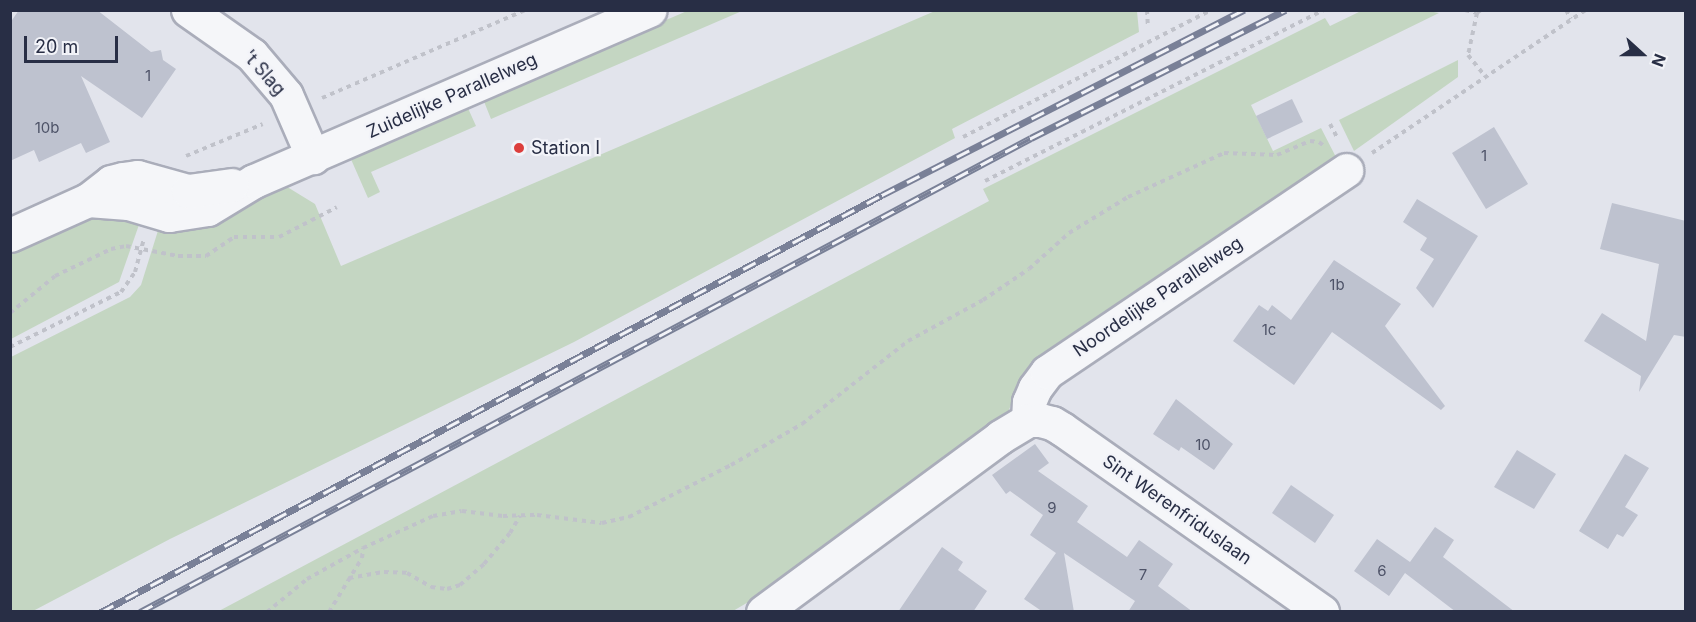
<!DOCTYPE html>
<html>
<head>
<meta charset="utf-8">
<style>
	body { margin:0 }
	#map { position:relative; width:1696px; height:622px; overflow:hidden; background:#e2e4ec; font-family:Inter,sans-serif }
	div>[style] { position:absolute }
	.green>* { inset:0; background:#c4d6c2 }
	.building>* { inset:0; background:#bec2cf }
	.path>* { height:4px; margin-top:-2px; transform-origin:0; background:repeating-linear-gradient(90deg,#c0c2ca 0 4.5px,transparent 0 9px) }
	.roads { filter:drop-shadow(2px 0 #aaadba) drop-shadow(-2px 0 #aaadba) drop-shadow(0 2px #aaadba) drop-shadow(0 -2px #aaadba) }
	.minor>* { height:33px; margin:-16.5px; padding:0 16.5px; transform-origin:16.5px; border-radius:16.5px; background:#f5f6f9 }
	.rail>* { height:7px; margin-top:-3.5px; transform-origin:0; background:repeating-linear-gradient(90deg,#f2f3f8 0 14px,#798097 0 28px); box-sizing:border-box; border-block:2px solid #798097 }
	.dots>* { width:16px; height:16px; translate:-50% -50%; box-sizing:border-box; border:3px solid #f2f3f8; border-radius:50% }
	span { translate:-50% -50%; white-space:nowrap; text-align:center; line-height:1.15; -webkit-text-stroke:4.5px #f2f3f8; paint-order:stroke }
	.number-label { font-size:15px; color:#4e5368 }
	.number-label span { -webkit-text-stroke-width:0 }
	.street-label { font-size:18px; color:#282e45 }
	.poi-label { font-size:18px; color:#282e45 }
	.left { translate:0 -50%; text-align:left }
	.frame { position:absolute; inset:0; border:12px solid #282e45; pointer-events:none }
	.north { position:absolute; left:1612px; top:24px; width:60px; height:60px; -webkit-text-stroke:4px #f2f3f8; paint-order:stroke; rotate:111deg; font-size:16px; font-weight:700; line-height:24px; text-align:center; color:#282e45 }
	.north::after { content:''; display:block; margin:auto; width:21px; height:27px; background:#282e45; clip-path:polygon(50% 0,100% 100%,50% 72%,0 100%) }
	.scale { position:absolute; left:24px; top:36px; width:94px; height:27px; box-sizing:border-box; border:3px solid #282e45; border-top:0; padding-left:8px; font-size:18px; line-height:21px; white-space:nowrap; color:#282e45; -webkit-text-stroke:4px #f2f3f8; paint-order:stroke }
</style>
</head>
<body>
<div id="map">
	<div class="green">
		<i style="clip-path:polygon(1423px 10px,1439px 13px,1251px 105px,1273px 151px,1321px 128px,1339px 163px,1029px 373px,1016px 390px,1008px 413px,762px 594px,733px 611px,217px 612px,989px 201px,983px 189px,1325px 18px,1330px 26px,1361px 11px)"></i>
		<i style="clip-path:polygon(687px 11px,742px 11px,491px 119px,483px 99px)"></i>
		<i style="clip-path:polygon(935px 11px,1137px 11px,1139px 32px,952px 129px,955px 138px,574px 342px,170px 539px,33px 611px,11px 612px,11px 357px,130px 297px,141px 285px,161px 221px,284px 185px,315px 204px,341px 266px)"></i>
		<i style="clip-path:polygon(1458px 60px,1458px 77px,1354px 151px,1339px 120px)"></i>
		<i style="clip-path:polygon(467px 106px,476px 126px,371px 172px,380px 192px,368px 198px,350px 157px)"></i>
		<i style="clip-path:polygon(88px 214px,141px 219px,119px 282px,11px 339px,11px 251px)"></i>
	</div>
	<div class="building">
		<i style="clip-path:polygon(19px 10px,97px 10px,151px 52px,161px 50px,163px 60px,176px 69px,142px 118px,81px 76px,110px 142px,86px 153px,81px 143px,39px 162px,34px 150px,10px 161px,10px 23px)"></i>
		<i style="clip-path:polygon(1292px 99px,1303px 122px,1267px 139px,1256px 116px)"></i>
		<i style="clip-path:polygon(1494px 127px,1528px 184px,1486px 209px,1452px 153px)"></i>
		<i style="clip-path:polygon(1417px 199px,1478px 236px,1433px 308px,1416px 288px,1434px 259px,1420px 250px,1427px 238px,1403px 222px)"></i>
		<i style="clip-path:polygon(1612px 203px,1686px 221px,1686px 337px,1674px 335px,1639px 392px,1641px 376px,1584px 341px,1602px 313px,1646px 341px,1659px 264px,1600px 249px)"></i>
		<i style="clip-path:polygon(1334px 260px,1401px 304px,1385px 326px,1445px 406px,1441px 410px,1332px 332px,1294px 385px,1233px 341px,1259px 305px,1268px 311px,1272px 305px,1291px 320px)"></i>
		<i style="clip-path:polygon(1176px 399px,1233px 444px,1214px 470px,1181px 447px,1179px 451px,1153px 434px)"></i>
		<i style="clip-path:polygon(1035px 444px,1049px 463px,1038px 471px,1088px 506px,1077px 522px,1127px 557px,1139px 540px,1173px 564px,1158px 586px,1193px 612px,1128px 612px,1135px 601px,1064px 553px,1074px 612px,1043px 612px,1024px 599px,1056px 553px,1030px 535px,1043px 515px,1010px 491px,1006px 494px,992px 475px)"></i>
		<i style="clip-path:polygon(1517px 450px,1556px 474px,1534px 509px,1494px 487px)"></i>
		<i style="clip-path:polygon(1625px 454px,1649px 468px,1625px 507px,1638px 515px,1623px 537px,1617px 534px,1608px 549px,1579px 531px)"></i>
		<i style="clip-path:polygon(1291px 485px,1334px 515px,1315px 543px,1272px 513px)"></i>
		<i style="clip-path:polygon(1435px 527px,1454px 540px,1443px 557px,1515px 612px,1456px 612px,1405px 573px,1389px 596px,1354px 571px,1377px 539px,1410px 562px)"></i>
		<i style="clip-path:polygon(942px 547px,963px 562px,958px 570px,987px 591px,973px 612px,898px 612px)"></i>
	</div>
	<div class="path">
		<i style="left:1147px;top:10px;width:17px;rotate:87deg"></i>
		<i style="left:1465px;top:10px;width:12px;rotate:14deg"></i>
		<i style="left:1477px;top:13px;width:5px;rotate:-37deg"></i>
		<i style="left:1566px;top:10px;width:10px;rotate:61deg"></i>
		<i style="left:1477px;top:13px;width:43px;rotate:102.1deg"></i>
		<i style="left:1468px;top:55px;width:27px;rotate:51deg"></i>
		<i style="left:322px;top:98px;width:221px;rotate:-23.4deg"></i>
		<i style="left:1330px;top:124px;width:17px;rotate:62deg"></i>
		<i style="left:963px;top:137px;width:279px;rotate:-27.1deg"></i>
		<i style="left:1372px;top:153px;width:257px;rotate:-33.8deg"></i>
		<i style="left:186px;top:156px;width:83px;rotate:-22.6deg"></i>
		<i style="left:985px;top:181px;width:380px;rotate:-26.8deg"></i>
		<i style="left:10px;top:313px;width:58px;rotate:-39.4deg"></i>
		<i style="left:55px;top:276px;width:62px;rotate:-25.7deg"></i>
		<i style="left:111px;top:249px;width:15px;rotate:-11deg"></i>
		<i style="left:126px;top:246px;width:53px;rotate:10.9deg"></i>
		<i style="left:178px;top:256px;width:28px"></i>
		<i style="left:206px;top:256px;width:34px;rotate:-34deg"></i>
		<i style="left:234px;top:237px;width:45px"></i>
		<i style="left:279px;top:237px;width:65px;rotate:-27.3deg"></i>
		<i style="left:10px;top:347px;width:124px;rotate:-26.4deg"></i>
		<i style="left:121px;top:292px;width:24px;rotate:-55deg"></i>
		<i style="left:135px;top:272px;width:34px;rotate:-75deg"></i>
		<i style="left:349px;top:578px;width:36px;rotate:-10deg"></i>
		<i style="left:384px;top:572px;width:23px;rotate:2deg"></i>
		<i style="left:407px;top:573px;width:28px;rotate:30deg"></i>
		<i style="left:431px;top:587px;width:16px;rotate:7deg"></i>
		<i style="left:447px;top:589px;width:14px;rotate:-17deg"></i>
		<i style="left:460px;top:585px;width:32px;rotate:-41deg"></i>
		<i style="left:484px;top:564px;width:40px;rotate:-50deg"></i>
		<i style="left:510px;top:533px;width:20px;rotate:-60deg"></i>
		<i style="left:267px;top:612px;width:52px;rotate:-39.5deg"></i>
		<i style="left:307px;top:579px;width:64px;rotate:-29deg"></i>
		<i style="left:363px;top:548px;width:77px;rotate:-24.6deg"></i>
		<i style="left:433px;top:516px;width:29px;rotate:-10deg"></i>
		<i style="left:462px;top:511px;width:41px;rotate:7deg"></i>
		<i style="left:503px;top:516px;width:34px;rotate:-2deg"></i>
		<i style="left:537px;top:515px;width:65px;rotate:7deg"></i>
		<i style="left:602px;top:523px;width:28px;rotate:-13deg"></i>
		<i style="left:629px;top:517px;width:114px;rotate:-27deg"></i>
		<i style="left:731px;top:465px;width:82px;rotate:-30deg"></i>
		<i style="left:802px;top:424px;width:135px;rotate:-38.1deg"></i>
		<i style="left:908px;top:341px;width:85px;rotate:-28.7deg"></i>
		<i style="left:983px;top:300px;width:55px;rotate:-34deg"></i>
		<i style="left:1029px;top:269px;width:54px;rotate:-42deg"></i>
		<i style="left:1069px;top:233px;width:69px;rotate:-31.4deg"></i>
		<i style="left:1128px;top:197px;width:106px;rotate:-24.6deg"></i>
		<i style="left:1224px;top:153px;width:53px;rotate:2.2deg"></i>
		<i style="left:1277px;top:155px;width:36px;rotate:-23deg"></i>
		<i style="left:1310px;top:141px;width:9px;rotate:6deg"></i>
		<i style="left:1319px;top:142px;width:6px;rotate:39deg"></i>
		<i style="left:329px;top:612px;width:63px;rotate:-58.6deg"></i>
		<i style="left:362px;top:558px;width:10px;rotate:-84deg"></i>
	</div>
	<div class="roads">
		<div class="minor">
			<i style="left:188px;top:10px;width:78px;rotate:35.1deg"></i>
			<i style="left:252px;top:55px;width:52px;rotate:49.6deg"></i>
			<i style="left:286px;top:95px;width:68px;rotate:66.5deg"></i>
			<i style="left:88px;top:200px;width:40px;rotate:4.3deg"></i>
			<i style="left:128px;top:203px;width:43px;rotate:16.3deg"></i>
			<i style="left:169px;top:215px;width:39px;rotate:-9deg"></i>
			<i style="left:208px;top:209px;width:54px;rotate:-31.3deg"></i>
			<i style="left:254px;top:181px;width:431px;rotate:-23.4deg"></i>
			<i style="left:10px;top:235px;width:85px;rotate:-24.2deg"></i>
			<i style="left:88px;top:200px;width:29px;rotate:-38deg"></i>
			<i style="left:111px;top:182px;width:12px;rotate:-14deg"></i>
			<i style="left:123px;top:179px;width:14px;rotate:-8deg"></i>
			<i style="left:137px;top:177px;width:53px;rotate:15.4deg"></i>
			<i style="left:188px;top:191px;width:44px;rotate:-7.8deg"></i>
			<i style="left:1028px;top:420px;width:18px;rotate:-87deg"></i>
			<i style="left:1029px;top:402px;width:15px;rotate:-67deg"></i>
			<i style="left:1035px;top:388px;width:20px;rotate:-53deg"></i>
			<i style="left:1047px;top:372px;width:361px;rotate:-34deg"></i>
			<i style="left:763px;top:612px;width:295px;rotate:-36.4deg"></i>
			<i style="left:1000px;top:437px;width:33px;rotate:-31deg"></i>
			<i style="left:1028px;top:420px;width:12px"></i>
			<i style="left:1040px;top:420px;width:12px;rotate:14deg"></i>
			<i style="left:1052px;top:423px;width:12px;rotate:31deg"></i>
			<i style="left:1062px;top:429px;width:318px;rotate:35.1deg"></i>
		</div>
	</div>
	<div class="rail">
		<i style="left:101px;top:612px;width:885px;rotate:-28.1deg"></i>
		<i style="left:882px;top:195px;width:407px;rotate:-27.1deg"></i>
		<i style="left:140px;top:612px;width:1009px;rotate:-28.01deg"></i>
		<i style="left:1031px;top:138px;width:285px;rotate:-26.7deg"></i>
	</div>
	<div class="dots">
		<i style="left:519px;top:148px;background:#dc3e3c"></i>
	</div>
	<div class="number-label">
		<span style="left:148px;top:76px">1</span>
		<span style="left:47px;top:128px">10b</span>
		<span style="left:1484px;top:156px">1</span>
		<span style="left:1337px;top:285px">1b</span>
		<span style="left:1269px;top:330px">1c</span>
		<span style="left:1203px;top:445px">10</span>
		<span style="left:1052px;top:508px">9</span>
		<span style="left:1382px;top:571px">6</span>
		<span style="left:1143px;top:575px">7</span>
	</div>
	<div class="street-label">
		<span style="left:264px;top:73px;rotate:48deg">'t Slag</span>
		<span style="left:452px;top:96px;rotate:-24deg">Zuidelijke Parallelweg</span>
		<span style="left:1158px;top:297px;rotate:-34deg">Noordelijke Parallelweg</span>
		<span style="left:1177px;top:510px;rotate:35deg">Sint Werenfriduslaan</span>
	</div>
	<div class="poi-label">
		<span class="left" style="left:531px;top:148px">Station I</span>
	</div>
	<div class="frame"></div>
	<div class="north">N</div>
	<div class="scale">20 m</div>
</div>
</body>
</html>
